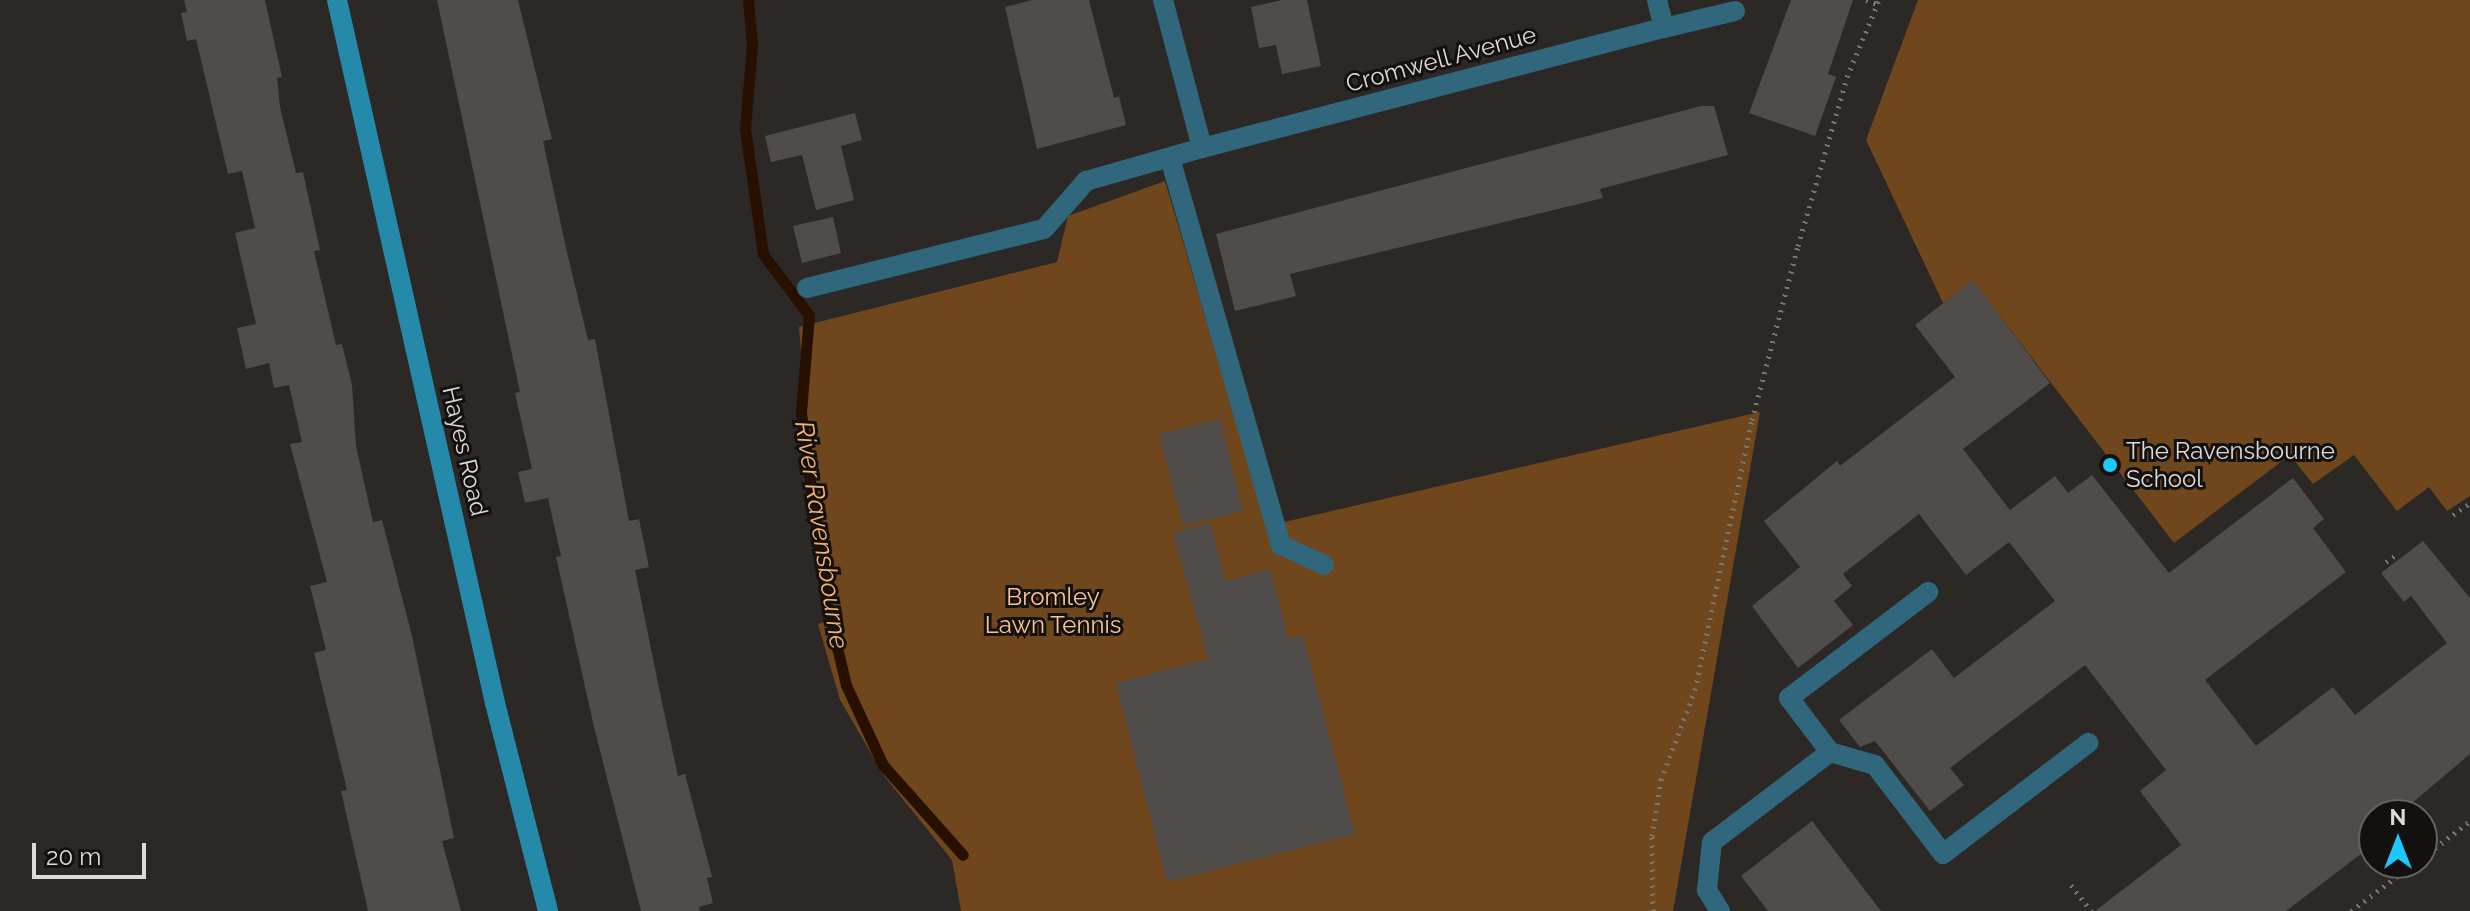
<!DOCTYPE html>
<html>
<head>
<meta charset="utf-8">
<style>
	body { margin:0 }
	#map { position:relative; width:2470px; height:911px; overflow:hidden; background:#2b2825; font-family:Raleway,sans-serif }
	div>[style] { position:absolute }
	.green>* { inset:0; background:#70461d }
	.stream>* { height:11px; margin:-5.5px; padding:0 5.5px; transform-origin:5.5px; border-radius:5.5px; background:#271000 }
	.building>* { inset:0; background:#4f4c49 }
	.path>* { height:5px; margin-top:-2.5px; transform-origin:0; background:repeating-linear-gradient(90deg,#787573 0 2px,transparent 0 8px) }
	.lane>* { height:20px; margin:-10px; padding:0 10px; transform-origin:10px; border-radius:10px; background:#30677c }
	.street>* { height:20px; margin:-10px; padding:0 10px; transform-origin:10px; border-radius:10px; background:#30677c }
	.secondary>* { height:20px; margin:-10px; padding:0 10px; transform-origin:10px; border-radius:10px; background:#2589aa }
	.dots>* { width:22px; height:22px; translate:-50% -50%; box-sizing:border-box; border:4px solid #131110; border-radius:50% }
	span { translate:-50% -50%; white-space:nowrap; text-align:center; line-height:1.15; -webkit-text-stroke:6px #131110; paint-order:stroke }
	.street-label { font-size:24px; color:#dddad9 }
	.poi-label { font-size:24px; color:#dddad9 }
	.left { translate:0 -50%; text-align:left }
	.park-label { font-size:24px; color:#fec390 }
	.water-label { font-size:26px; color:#f9b06e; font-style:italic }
	.north { position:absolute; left:2358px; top:799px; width:80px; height:80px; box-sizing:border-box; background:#131110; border:2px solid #646160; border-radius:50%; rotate:0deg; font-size:22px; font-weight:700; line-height:32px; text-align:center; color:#dddad9 }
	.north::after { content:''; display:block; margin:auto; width:28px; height:36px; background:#1cc9fc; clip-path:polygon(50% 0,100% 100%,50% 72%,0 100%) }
	.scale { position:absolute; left:32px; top:843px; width:114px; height:36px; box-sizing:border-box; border:4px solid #dddad9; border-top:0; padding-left:10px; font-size:24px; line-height:28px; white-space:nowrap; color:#dddad9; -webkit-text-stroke:6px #131110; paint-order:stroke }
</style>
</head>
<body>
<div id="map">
	<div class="green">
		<i style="clip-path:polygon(1918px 0,2470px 0,2470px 496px,2447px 511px,2429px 487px,2397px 511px,2354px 455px,2313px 484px,2290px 455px,2174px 543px,1973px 281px,1943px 303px,1866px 140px)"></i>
		<i style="clip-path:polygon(1165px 181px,1267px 526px,1760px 412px,1673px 911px,961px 911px,952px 860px,885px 777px,840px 700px,818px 624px,824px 622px,799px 327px,1057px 262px,1068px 216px)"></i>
	</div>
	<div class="stream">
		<i style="left:748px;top:0;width:45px;rotate:84.9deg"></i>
		<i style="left:752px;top:45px;width:84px;rotate:94.8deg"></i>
		<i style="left:745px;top:129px;width:126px;rotate:81.8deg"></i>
		<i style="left:763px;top:254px;width:76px;rotate:53deg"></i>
		<i style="left:809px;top:315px;width:98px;rotate:94.7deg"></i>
		<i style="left:801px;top:413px;width:190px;rotate:82.4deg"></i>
		<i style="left:826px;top:601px;width:86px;rotate:76.6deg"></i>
		<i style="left:846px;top:685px;width:88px;rotate:65.2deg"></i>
		<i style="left:883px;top:765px;width:120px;rotate:48.4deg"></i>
	</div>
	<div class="building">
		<i style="clip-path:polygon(184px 0,265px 0,282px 77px,277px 78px,280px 107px,296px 173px,303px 172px,320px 250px,314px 251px,336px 345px,342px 344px,352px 385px,356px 446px,373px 522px,382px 520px,412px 636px,454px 838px,442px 841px,461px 911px,368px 911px,341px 791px,347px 790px,314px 653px,326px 650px,310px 586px,327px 582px,290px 444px,302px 442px,289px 385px,274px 388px,269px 363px,246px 369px,237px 328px,256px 324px,235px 233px,255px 228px,242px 171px,228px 174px,196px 39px,187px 41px,181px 13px,187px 12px)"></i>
		<i style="clip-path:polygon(437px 0,518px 0,552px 139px,543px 141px,566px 248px,588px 340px,595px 339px,629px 521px,639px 519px,649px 567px,635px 570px,660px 693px,678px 776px,685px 774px,712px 877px,707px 878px,713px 903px,699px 907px,700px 911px,641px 911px,594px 727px,556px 557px,561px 556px,548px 498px,525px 503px,518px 472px,532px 469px,515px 393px,520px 392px)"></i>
		<i style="clip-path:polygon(1032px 0,1089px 0,1114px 98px,1119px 96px,1126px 125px,1037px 149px,1005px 7px)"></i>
		<i style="clip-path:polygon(1282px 0,1307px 0,1321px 66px,1282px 74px,1276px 45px,1259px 48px,1251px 7px)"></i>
		<i style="clip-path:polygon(1791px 0,1853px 0,1828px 74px,1836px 77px,1815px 136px,1749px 113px)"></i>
		<i style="clip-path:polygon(1701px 106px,1714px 106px,1728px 155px,1600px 189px,1603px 198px,1290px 274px,1296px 296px,1235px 311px,1216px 234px)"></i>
		<i style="clip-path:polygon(855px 113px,862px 140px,841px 146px,854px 200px,816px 210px,802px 155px,771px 162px,765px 136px)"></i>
		<i style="clip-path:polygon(833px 217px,841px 253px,802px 263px,793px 226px)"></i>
		<i style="clip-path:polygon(1973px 280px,2050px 383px,1963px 449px,2010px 510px,2055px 476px,2068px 493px,2092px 475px,2169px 573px,2293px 478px,2324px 519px,2313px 528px,2346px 572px,2205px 680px,2256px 746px,2333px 687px,2355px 715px,2447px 643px,2411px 596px,2404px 602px,2381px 573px,2423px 541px,2470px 598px,2470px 754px,2398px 815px,2374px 815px,2374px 844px,2286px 911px,2095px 911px,2181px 845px,2140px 791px,2166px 770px,2085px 665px,1950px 768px,1964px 785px,1930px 811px,1875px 741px,1860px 747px,1839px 720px,1932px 649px,1954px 678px,2055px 601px,2009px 542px,1966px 575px,1919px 514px,1843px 574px,1852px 586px,1834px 601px,1853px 625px,1798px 668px,1752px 606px,1800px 567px,1764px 521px,1837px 461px,1840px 466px,1955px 377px,1915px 325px)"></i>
		<i style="clip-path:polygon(1220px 419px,1243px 511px,1183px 526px,1159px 434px)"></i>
		<i style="clip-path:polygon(1210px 523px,1226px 581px,1270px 569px,1289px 639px,1303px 635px,1355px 834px,1167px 882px,1116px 683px,1208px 659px,1173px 533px)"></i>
		<i style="clip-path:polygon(1812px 821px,1881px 911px,1768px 911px,1741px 876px)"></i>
	</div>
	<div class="path">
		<i style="left:1866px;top:0;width:12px;rotate:20deg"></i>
		<i style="left:2453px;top:515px;width:21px;rotate:-35deg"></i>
		<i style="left:2386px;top:562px;width:16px;rotate:-35deg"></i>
		<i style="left:2422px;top:858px;width:61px;rotate:-37.6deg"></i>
		<i style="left:2071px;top:885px;width:33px;rotate:52deg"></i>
		<i style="left:1653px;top:911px;width:75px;rotate:-90.8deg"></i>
		<i style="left:1652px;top:836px;width:57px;rotate:-80.9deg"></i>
		<i style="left:1661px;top:780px;width:96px;rotate:-69.3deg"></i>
		<i style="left:1695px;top:690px;width:276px;rotate:-78.1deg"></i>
		<i style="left:1752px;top:420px;width:180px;rotate:-75.2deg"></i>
		<i style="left:1798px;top:246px;width:176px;rotate:-73.8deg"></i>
		<i style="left:1847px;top:77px;width:83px;rotate:-67.4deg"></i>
		<i style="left:2351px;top:911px;width:80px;rotate:-36.9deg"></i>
	</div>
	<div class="lane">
		<i style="left:1170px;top:158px;width:403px;rotate:74deg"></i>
		<i style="left:1281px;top:545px;width:47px;rotate:24.9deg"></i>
		<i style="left:807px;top:288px;width:244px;rotate:-14deg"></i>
		<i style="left:1044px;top:229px;width:64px;rotate:-48.8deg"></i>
		<i style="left:1086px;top:181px;width:121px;rotate:-15.9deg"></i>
		<i style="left:1830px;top:752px;width:47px;rotate:16.1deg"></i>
		<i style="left:1875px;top:765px;width:112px;rotate:52.6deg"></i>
		<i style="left:1943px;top:854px;width:183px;rotate:-37.4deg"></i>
		<i style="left:1720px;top:911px;width:25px;rotate:-122deg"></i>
		<i style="left:1707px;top:890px;width:48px;rotate:-84.1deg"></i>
		<i style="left:1712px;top:842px;width:148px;rotate:-37.3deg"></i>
		<i style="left:1830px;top:752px;width:68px;rotate:-127.2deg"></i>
		<i style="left:1789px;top:698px;width:175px;rotate:-37.3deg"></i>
	</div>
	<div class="street">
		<i style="left:1163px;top:0;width:153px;rotate:75.2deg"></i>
		<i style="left:1202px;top:148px;width:477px;rotate:-14.6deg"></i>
		<i style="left:1664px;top:28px;width:29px;rotate:-104deg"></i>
		<i style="left:1664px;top:28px;width:73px;rotate:-13.5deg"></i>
	</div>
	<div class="secondary">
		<i style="left:337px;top:0;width:721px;rotate:77.33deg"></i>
		<i style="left:495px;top:703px;width:215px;rotate:75.7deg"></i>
	</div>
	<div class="dots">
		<i style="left:2110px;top:465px;background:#1cc9fc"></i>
	</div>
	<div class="street-label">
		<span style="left:1441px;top:59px;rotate:-15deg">Cromwell Avenue</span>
		<span style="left:465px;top:451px;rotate:77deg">Hayes Road</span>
	</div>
	<div class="poi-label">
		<span class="left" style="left:2126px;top:465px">The Ravensbourne<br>School</span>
	</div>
	<div class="park-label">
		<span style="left:1053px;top:611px">Bromley<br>Lawn Tennis</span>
	</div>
	<div class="water-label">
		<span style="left:821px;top:535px;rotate:81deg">River Ravensbourne</span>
	</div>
	<div class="north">N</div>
	<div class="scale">20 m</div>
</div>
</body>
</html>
